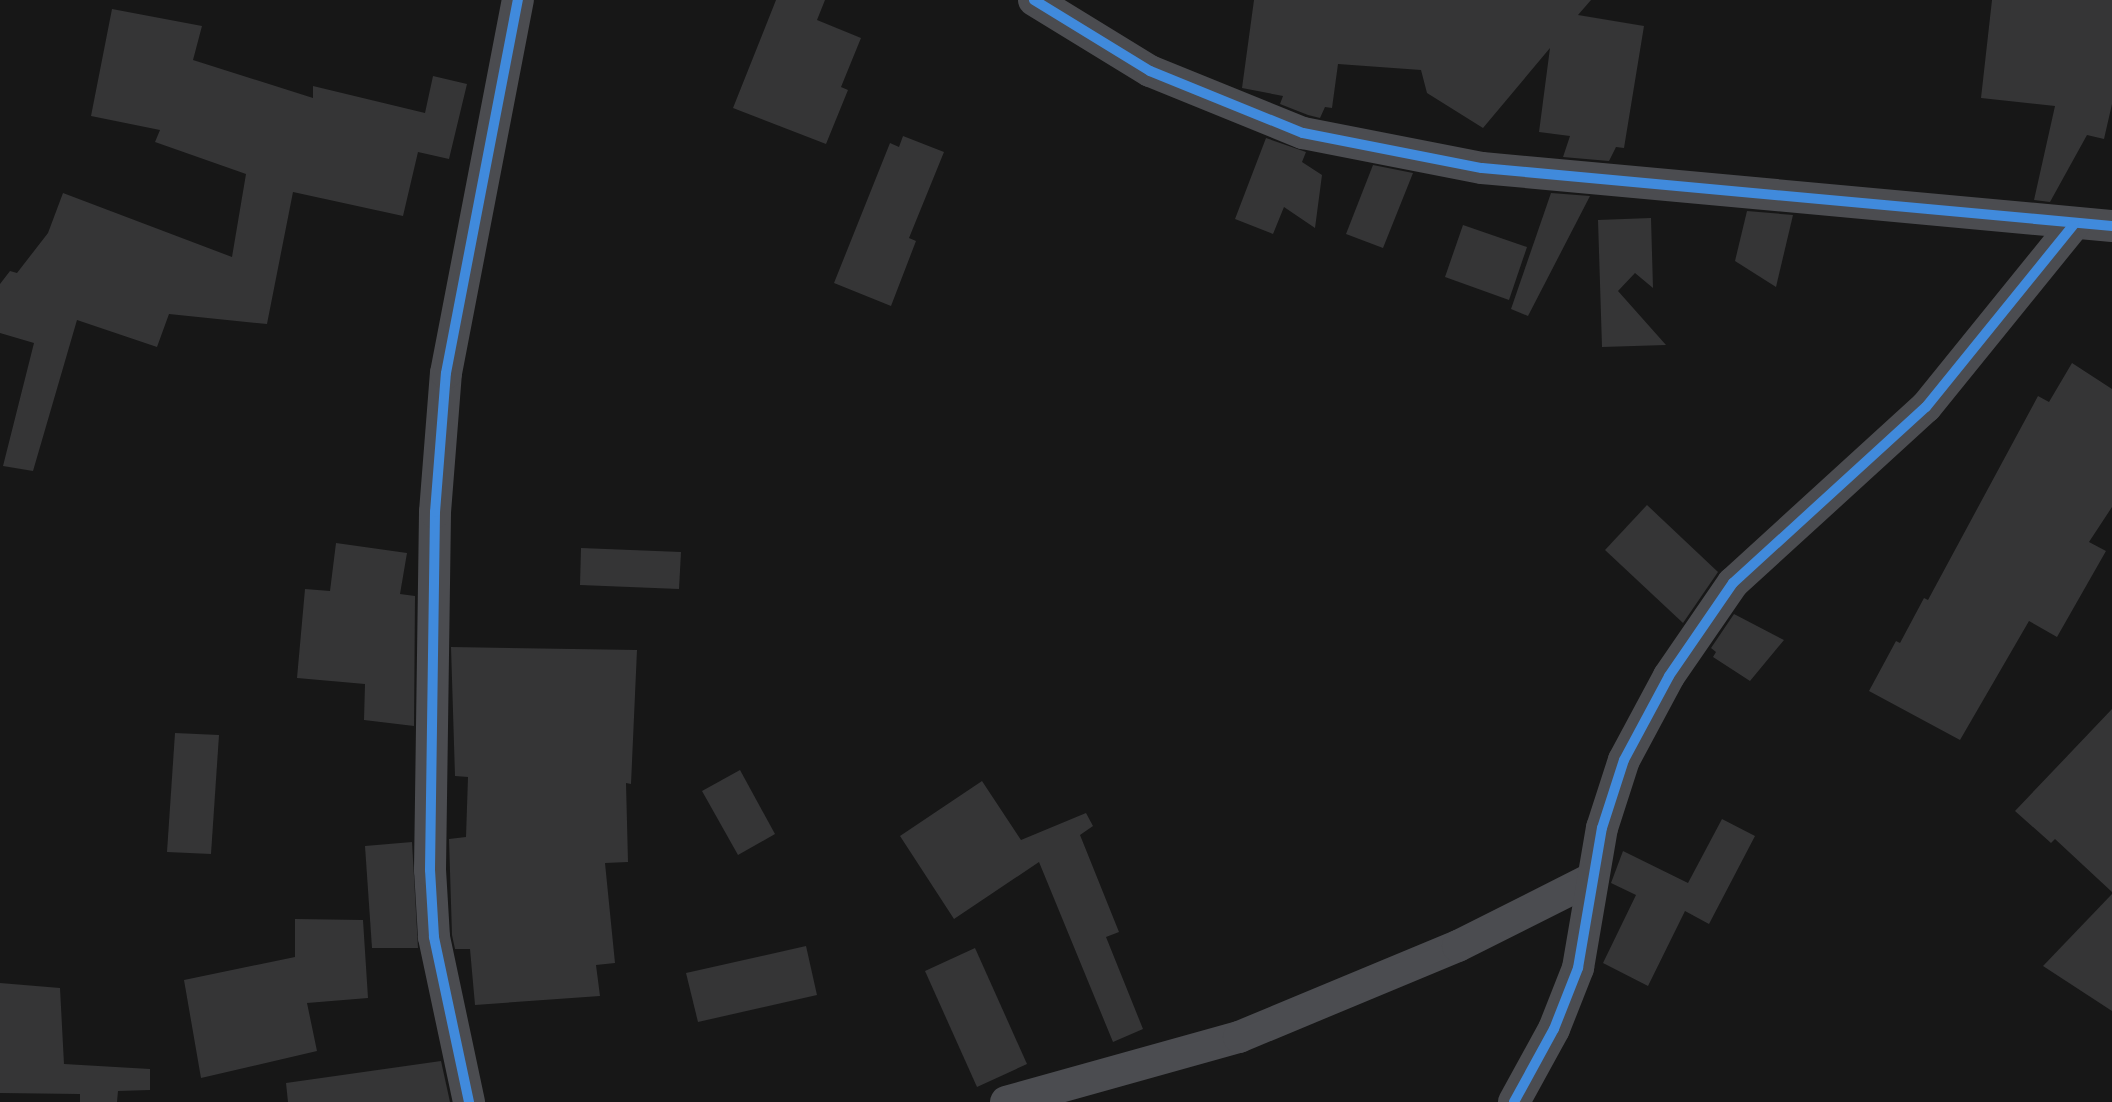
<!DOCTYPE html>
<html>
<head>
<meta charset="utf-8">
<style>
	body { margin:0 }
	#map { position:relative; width:2112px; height:1102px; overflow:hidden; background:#171717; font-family:Lato,sans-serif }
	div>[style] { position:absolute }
	.building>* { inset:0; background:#353536 }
	.street>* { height:32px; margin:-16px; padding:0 16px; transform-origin:16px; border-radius:16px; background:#4b4c50 }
	.cycleway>* { height:10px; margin:-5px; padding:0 5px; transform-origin:5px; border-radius:5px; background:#408adc }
	span { translate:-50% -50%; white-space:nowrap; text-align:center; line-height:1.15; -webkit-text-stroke:6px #111113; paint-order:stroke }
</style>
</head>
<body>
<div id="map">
	<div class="building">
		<i style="clip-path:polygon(776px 0,825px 0,817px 20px,861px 38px,841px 87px,848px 90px,826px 144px,733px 108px)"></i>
		<i style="clip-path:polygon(1254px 0,1591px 0,1578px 15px,1644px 26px,1624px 148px,1616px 147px,1609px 161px,1563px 157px,1570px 136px,1539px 132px,1550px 48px,1483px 128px,1427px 93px,1421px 70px,1338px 64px,1332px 108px,1325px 107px,1320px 118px,1308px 115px,1280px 104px,1283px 96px,1242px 88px)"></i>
		<i style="clip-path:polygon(1992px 0,2112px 0,2112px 104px,2104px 139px,2087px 135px,2050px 202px,2034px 200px,2055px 106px,1981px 98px)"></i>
		<i style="clip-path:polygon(112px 9px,202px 26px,193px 60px,313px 98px,313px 86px,425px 113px,433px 76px,467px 84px,449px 159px,418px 152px,403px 216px,293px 192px,267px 324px,169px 314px,157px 347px,77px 320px,33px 471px,3px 466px,34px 343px,0 333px,0 284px,10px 271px,17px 273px,48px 233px,63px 193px,232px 257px,246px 174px,155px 142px,160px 130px,91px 116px)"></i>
		<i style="clip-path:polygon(903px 136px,944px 152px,909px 238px,916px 241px,891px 306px,834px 283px,890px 143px,899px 147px)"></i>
		<i style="clip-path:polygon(1266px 138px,1306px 152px,1302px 162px,1322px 175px,1315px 228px,1284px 207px,1273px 234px,1235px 219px)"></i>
		<i style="clip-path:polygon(1373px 165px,1413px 173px,1383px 248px,1346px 234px)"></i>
		<i style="clip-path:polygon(1551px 193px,1590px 196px,1528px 316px,1511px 309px)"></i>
		<i style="clip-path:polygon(1747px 211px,1793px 215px,1776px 287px,1735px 261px)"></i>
		<i style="clip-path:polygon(1651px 218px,1653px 288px,1635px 273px,1618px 291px,1666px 345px,1602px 347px,1598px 220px)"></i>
		<i style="clip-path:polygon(1463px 225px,1527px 247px,1509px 300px,1445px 277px)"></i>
		<i style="clip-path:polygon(2072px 363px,2112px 389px,2112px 507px,2089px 542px,2106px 551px,2057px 637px,2029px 621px,1960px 740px,1869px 691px,1896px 641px,1900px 643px,1924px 598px,1928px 600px,2038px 396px,2049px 402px)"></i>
		<i style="clip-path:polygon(1647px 505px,1718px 572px,1683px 623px,1605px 550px)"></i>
		<i style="clip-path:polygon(336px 543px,407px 553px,400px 594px,415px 596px,414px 726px,364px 720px,365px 684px,297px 678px,305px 589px,330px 591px)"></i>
		<i style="clip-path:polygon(581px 548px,681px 552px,679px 589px,580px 585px)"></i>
		<i style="clip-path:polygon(1734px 614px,1784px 640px,1750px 681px,1713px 657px,1716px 652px,1711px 648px)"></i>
		<i style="clip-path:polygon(451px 647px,637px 650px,631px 784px,626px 783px,628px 862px,605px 863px,615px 963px,596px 965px,600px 996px,475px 1005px,470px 949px,455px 949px,452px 935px,449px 839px,466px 837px,468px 777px,455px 776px)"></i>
		<i style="clip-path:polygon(2112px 709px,2112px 892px,2055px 839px,2051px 843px,2015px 811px)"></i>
		<i style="clip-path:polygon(175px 733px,219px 735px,211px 854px,167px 852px)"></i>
		<i style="clip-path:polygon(740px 770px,775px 834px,738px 855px,702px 791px)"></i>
		<i style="clip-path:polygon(982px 781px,1021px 840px,1086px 813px,1093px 826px,1080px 835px,1119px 932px,1106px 937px,1143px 1029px,1113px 1042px,1039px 862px,954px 919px,900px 836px)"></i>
		<i style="clip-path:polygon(1722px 819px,1755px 836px,1709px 924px,1685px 911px,1648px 986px,1603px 963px,1636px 895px,1611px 883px,1623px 851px,1688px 883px)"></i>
		<i style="clip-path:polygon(412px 842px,418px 948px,372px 948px,365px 846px)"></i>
		<i style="clip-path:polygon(2112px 894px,2112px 1011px,2043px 966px)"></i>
		<i style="clip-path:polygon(295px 919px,363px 920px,368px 998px,307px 1003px,317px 1051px,201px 1078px,184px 980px,295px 957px)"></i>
		<i style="clip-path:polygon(806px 946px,817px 995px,698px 1022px,686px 973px)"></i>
		<i style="clip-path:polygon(975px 948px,1027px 1064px,977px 1087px,925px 971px)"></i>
		<i style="clip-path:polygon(0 983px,60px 988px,64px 1064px,150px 1069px,150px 1090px,118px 1091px,117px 1102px,80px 1102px,80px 1094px,0 1093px)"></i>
		<i style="clip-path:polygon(441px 1061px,450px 1102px,288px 1102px,286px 1083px)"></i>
	</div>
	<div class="street">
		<i style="left:1034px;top:0;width:136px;rotate:31.5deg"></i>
		<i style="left:1150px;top:71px;width:165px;rotate:22.1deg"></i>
		<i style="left:1303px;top:133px;width:182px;rotate:11.1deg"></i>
		<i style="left:1482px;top:168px;width:633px;rotate:5.26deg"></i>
		<i style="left:469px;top:1102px;width:169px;rotate:-102deg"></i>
		<i style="left:434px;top:937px;width:67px;rotate:-93.4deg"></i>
		<i style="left:430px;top:870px;width:358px;rotate:-89.2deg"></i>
		<i style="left:435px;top:512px;width:139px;rotate:-85.5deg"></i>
		<i style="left:446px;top:373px;width:380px;rotate:-79.1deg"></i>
		<i style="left:1006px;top:1102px;width:242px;rotate:-15.6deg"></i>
		<i style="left:1239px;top:1037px;width:237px;rotate:-22.6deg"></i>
		<i style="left:1458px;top:946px;width:151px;rotate:-26.7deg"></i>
		<i style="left:1514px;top:1102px;width:83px;rotate:-61.3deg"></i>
		<i style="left:1554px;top:1029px;width:66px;rotate:-68.5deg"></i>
		<i style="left:1578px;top:968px;width:142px;rotate:-80.3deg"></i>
		<i style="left:1602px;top:828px;width:71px;rotate:-72.1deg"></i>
		<i style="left:1624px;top:760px;width:95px;rotate:-61.8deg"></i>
		<i style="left:1669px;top:676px;width:113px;rotate:-55.5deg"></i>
		<i style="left:1733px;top:583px;width:261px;rotate:-42.4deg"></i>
		<i style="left:1926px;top:407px;width:235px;rotate:-51deg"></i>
	</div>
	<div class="cycleway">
		<i style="left:1034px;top:0;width:136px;rotate:31.5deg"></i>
		<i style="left:1150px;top:71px;width:165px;rotate:22.1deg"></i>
		<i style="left:1303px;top:133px;width:182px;rotate:11.1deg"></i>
		<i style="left:1482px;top:168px;width:633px;rotate:5.26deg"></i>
		<i style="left:469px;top:1102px;width:169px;rotate:-102deg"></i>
		<i style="left:434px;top:937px;width:67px;rotate:-93.4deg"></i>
		<i style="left:430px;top:870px;width:358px;rotate:-89.2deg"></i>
		<i style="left:435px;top:512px;width:139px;rotate:-85.5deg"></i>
		<i style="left:446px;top:373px;width:380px;rotate:-79.1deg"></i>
		<i style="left:1514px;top:1102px;width:83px;rotate:-61.3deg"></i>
		<i style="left:1554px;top:1029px;width:66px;rotate:-68.5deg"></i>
		<i style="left:1578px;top:968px;width:142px;rotate:-80.3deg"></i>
		<i style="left:1602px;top:828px;width:71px;rotate:-72.1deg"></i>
		<i style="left:1624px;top:760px;width:95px;rotate:-61.8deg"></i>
		<i style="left:1669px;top:676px;width:113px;rotate:-55.5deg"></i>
		<i style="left:1733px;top:583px;width:261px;rotate:-42.4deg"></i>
		<i style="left:1926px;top:407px;width:235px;rotate:-51deg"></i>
	</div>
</div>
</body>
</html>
